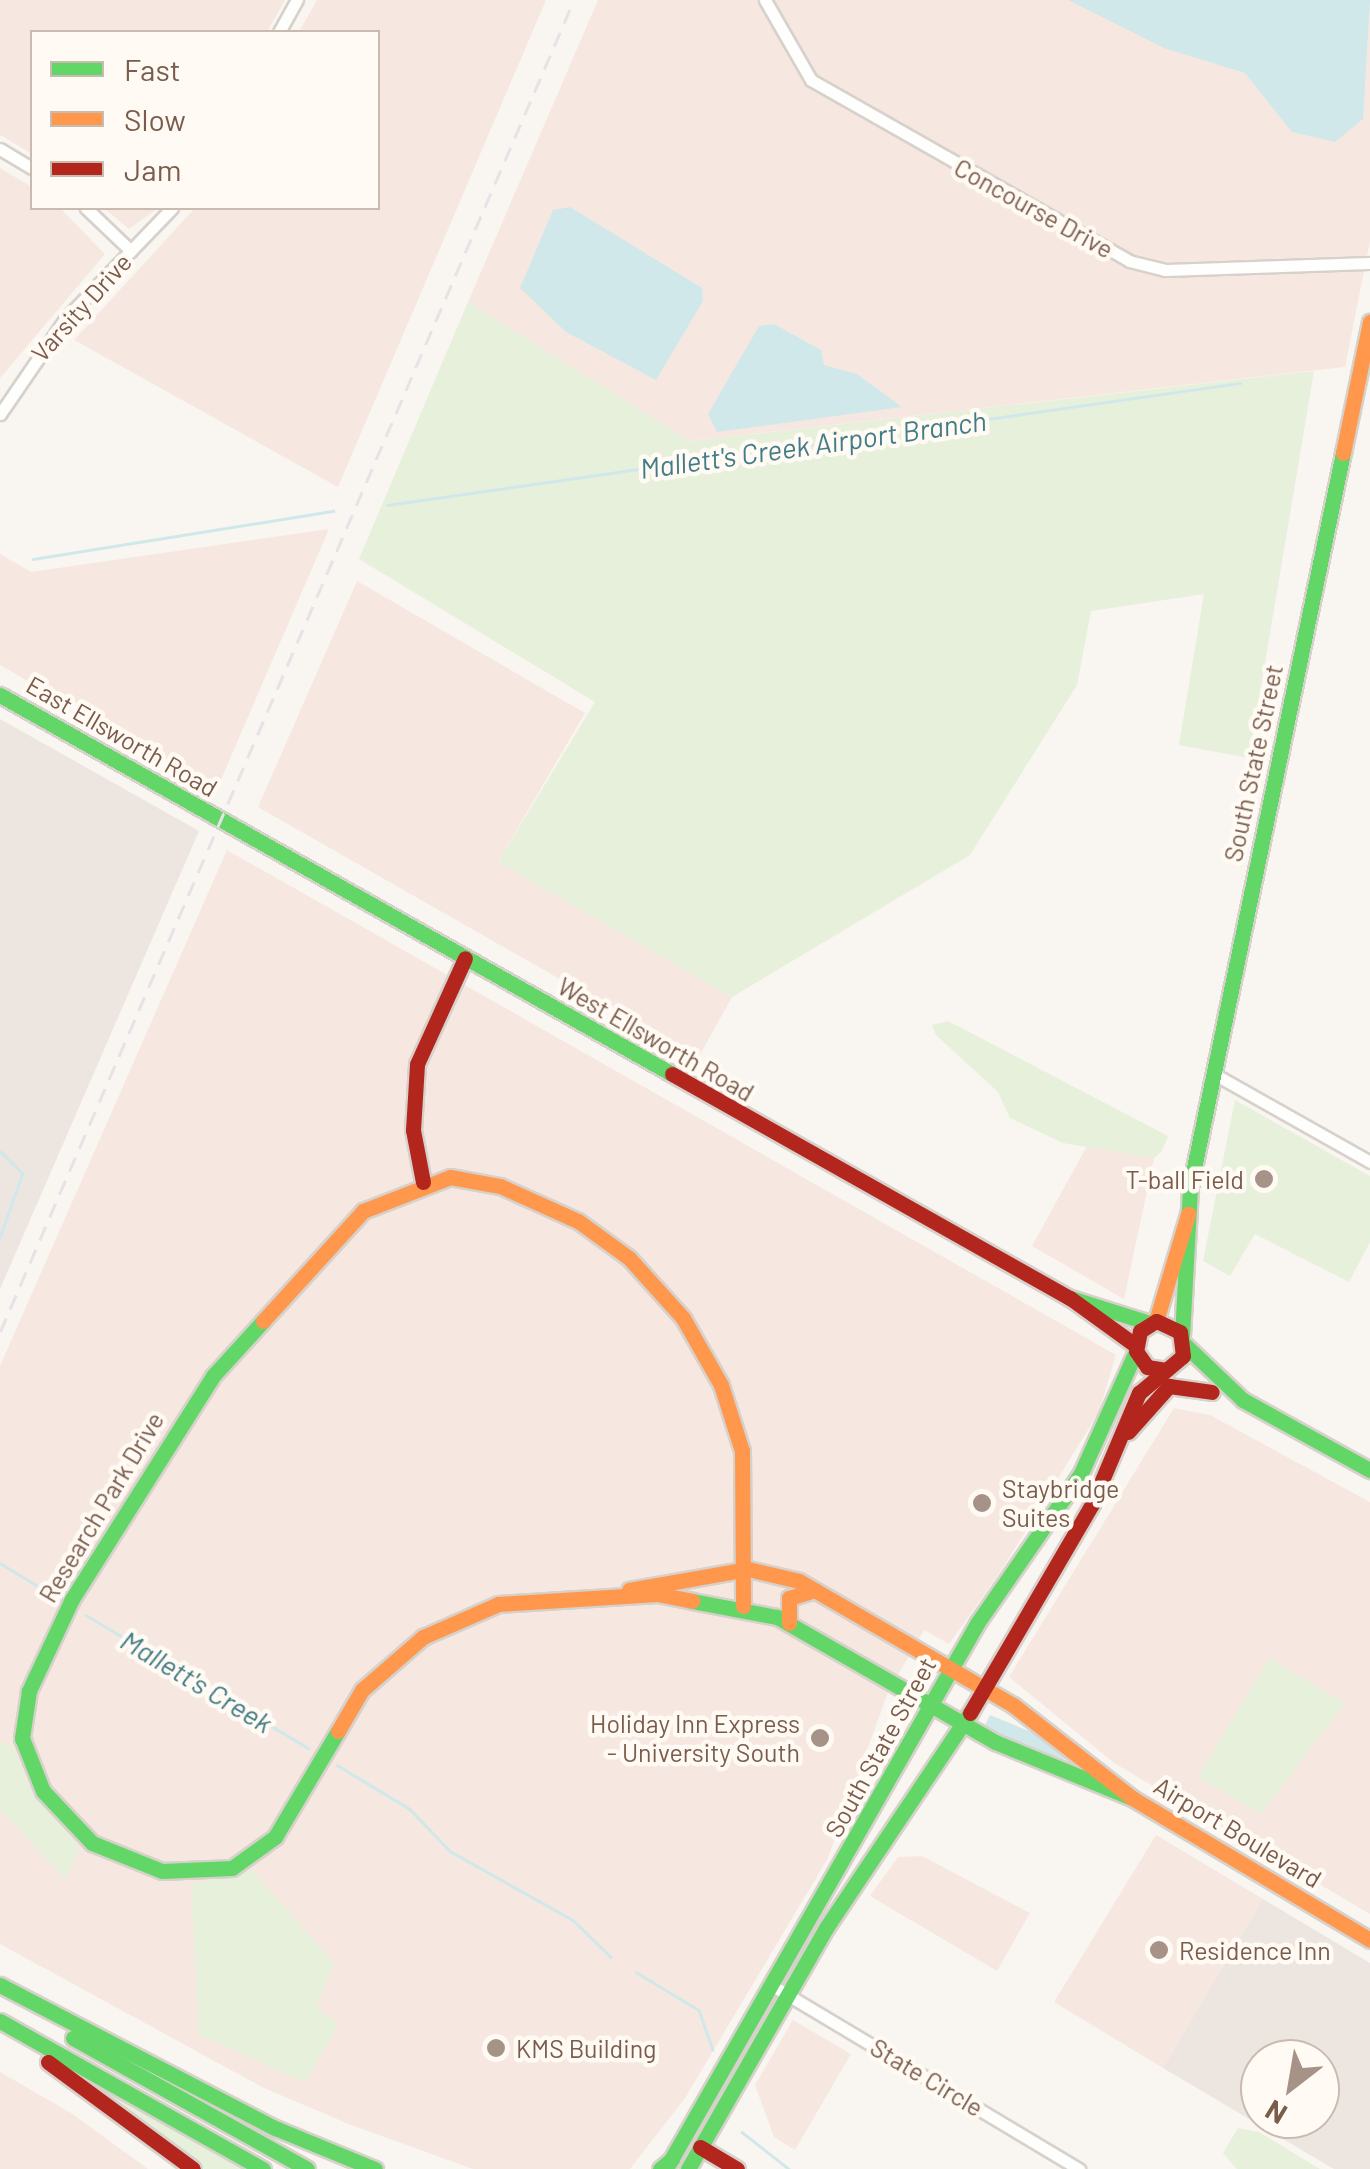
<!DOCTYPE html>
<html>
<head>
<meta charset="utf-8">
<style>
	body { margin:0 }
	#map { position:relative; width:1370px; height:2169px; overflow:hidden; background:#f9f5f0; font-family:Barlow,sans-serif }
	div>[style] { position:absolute }
	.commercial>* { inset:0; background:#f6e8e1 }
	.industrial>* { inset:0; background:#ede5e0 }
	.green>* { inset:0; background:#e7f0db }
	.water>* { inset:0; background:#d0e8ea }
	.stream>* { height:2.5px; margin:-1.25px; padding:0 1.25px; transform-origin:1.25px; border-radius:1.25px; background:#d0e8ea }
	.roads { filter:drop-shadow(2px 0 #d7d1cb) drop-shadow(-2px 0 #d7d1cb) drop-shadow(0 2px #d7d1cb) drop-shadow(0 -2px #d7d1cb) }
	.street>* { height:11px; margin:-5.5px; padding:0 5.5px; transform-origin:5.5px; border-radius:5.5px; background:#fefefd }
	.fast>* { height:15px; margin:-7.5px; padding:0 7.5px; transform-origin:7.5px; border-radius:7.5px; background:#63d668 }
	.slow>* { height:15px; margin:-7.5px; padding:0 7.5px; transform-origin:7.5px; border-radius:7.5px; background:#ff974d }
	.jam>* { height:15px; margin:-7.5px; padding:0 7.5px; transform-origin:7.5px; border-radius:7.5px; background:#b3261e }
	.rail>* { height:2.5px; margin-top:-1.25px; transform-origin:0; background:repeating-linear-gradient(90deg,#e6e3e7 0 15px,transparent 0 25px) }
	.dots>* { width:28px; height:28px; translate:-50% -50%; box-sizing:border-box; border:5px solid #fffaf3; border-radius:50% }
	span { translate:-50% -50%; white-space:nowrap; text-align:center; line-height:1.15; -webkit-text-stroke:9px #fffaf3; paint-order:stroke }
	.street-label { font-size:25px; color:#7a5c4d }
	.poi-label { font-size:25px; color:#7a5c4d }
	.right { translate:-100% -50%; text-align:right }
	.left { translate:0 -50%; text-align:left }
	.water-label { font-size:28px; color:#437c86; font-style:italic }
	.legend { position:absolute; left:30px; top:30px; width:350px; height:180px; box-sizing:border-box; background:#fffaf3; border:2px solid #cabbb1; margin:0; padding:12px 18px; list-style:none; font-size:30px; color:#7a5c4d }
	.legend li { display:flex; align-items:center; gap:20px; height:50px }
	.legend b { width:50px; border:2px solid #cabbb1 }
	.north { position:absolute; left:1240px; top:2039px; width:100px; height:100px; box-sizing:border-box; background:#fffaf3; border:2px solid #cabbb1; border-radius:50%; rotate:211deg; font-size:28px; font-weight:700; line-height:40px; text-align:center; color:#7a5c4d }
	.north::after { content:''; display:block; margin:auto; width:35px; height:45px; background:#a69286; clip-path:polygon(50% 0,100% 100%,50% 72%,0 100%) }
</style>
</head>
<body>
<div id="map">
	<div class="commercial">
		<i style="clip-path:polygon(0 0,285px 0,267px 32px,32px 32px,32px 154px,0 135px)"></i>
		<i style="clip-path:polygon(317px 0,546px 0,338px 487px,74px 340px,195px 208px,378px 208px,378px 32px,299px 32px)"></i>
		<i style="clip-path:polygon(598px 0,1370px 0,1370px 241px,1345px 367px,689px 441px,468px 302px)"></i>
		<i style="clip-path:polygon(0 168px,32px 187px,32px 208px,60px 208px,105px 254px,0 378px)"></i>
		<i style="clip-path:polygon(104px 208px,158px 208px,129px 229px)"></i>
		<i style="clip-path:polygon(329px 529px,217px 789px,0 665px,0 554px,31px 572px)"></i>
		<i style="clip-path:polygon(357px 581px,585px 713px,498px 862px,732px 997px,698px 1058px,258px 807px)"></i>
		<i style="clip-path:polygon(227px 850px,1116px 1355px,1099px 1412px,999px 1574px,949px 1644px,924px 1630px,888px 1692px,828px 1858px,685px 2098px,630px 2169px,473px 2169px,351px 2125px,264px 2088px,0 1944px,0 1366px)"></i>
		<i style="clip-path:polygon(1087px 1146px,1154px 1158px,1124px 1299px,1032px 1246px)"></i>
		<i style="clip-path:polygon(1174px 1408px,1210px 1415px,1370px 1502px,1370px 1914px,1114px 1763px,1009px 1677px)"></i>
		<i style="clip-path:polygon(1156px 1835px,1263px 1899px,1163px 2068px,1054px 2002px)"></i>
		<i style="clip-path:polygon(922px 1856px,1030px 1913px,997px 1971px,870px 1896px,898px 1857px)"></i>
		<i style="clip-path:polygon(793px 2020px,851px 2054px,795px 2150px,774px 2137px,755px 2085px)"></i>
		<i style="clip-path:polygon(0 2072px,71px 2113px,148px 2169px,0 2169px)"></i>
	</div>
	<div class="industrial">
		<i style="clip-path:polygon(0 719px,199px 831px,0 1289px)"></i>
		<i style="clip-path:polygon(evenodd,1263px 1899px,1370px 1963px,1370px 2169px,1334px 2169px,1163px 2068px,1263px 1899px,1260px 2059px,1320px 2059px,1320px 2119px,1260px 2119px,1260px 2059px)"></i>
	</div>
	<div class="green">
		<i style="clip-path:polygon(468px 302px,690px 441px,1314px 371px,1249px 758px,1179px 745px,1204px 594px,1091px 611px,1077px 685px,970px 855px,732px 997px,498px 862px,595px 702px,359px 559px)"></i>
		<i style="clip-path:polygon(948px 1021px,1168px 1136px,1162px 1151px,1154px 1158px,1063px 1143px,1010px 1118px,998px 1092px,936px 1035px,932px 1025px)"></i>
		<i style="clip-path:polygon(1235px 1100px,1370px 1176px,1370px 1242px,1349px 1282px,1255px 1234px,1230px 1276px,1203px 1261px)"></i>
		<i style="clip-path:polygon(1269px 1658px,1345px 1703px,1261px 1814px,1198px 1777px)"></i>
		<i style="clip-path:polygon(0 1743px,12px 1743px,32px 1793px,80px 1847px,65px 1879px,0 1809px)"></i>
		<i style="clip-path:polygon(251px 1869px,334px 1963px,317px 2005px,338px 2026px,305px 2082px,199px 2035px,191px 1885px)"></i>
		<i style="clip-path:polygon(93px 2084px,243px 2169px,204px 2169px)"></i>
		<i style="clip-path:polygon(1238px 2128px,1259px 2132px,1320px 2169px,1237px 2169px,1223px 2153px)"></i>
	</div>
	<div class="water">
		<i style="clip-path:polygon(1068px 0,1370px 0,1363px 119px,1335px 142px,1292px 132px,1245px 73px,1164px 48px)"></i>
		<i style="clip-path:polygon(570px 207px,702px 288px,703px 301px,656px 380px,566px 332px,520px 288px,553px 210px)"></i>
		<i style="clip-path:polygon(774px 324px,821px 350px,824px 365px,857px 374px,902px 407px,717px 432px,708px 414px,759px 326px)"></i>
		<i style="clip-path:polygon(990px 1715px,1051px 1740px,1069px 1760px,1030px 1752px,985px 1725px)"></i>
	</div>
	<div class="stream">
		<i style="left:387px;top:505px;width:862px;rotate:-8.14deg"></i>
		<i style="left:33px;top:559px;width:304px;rotate:-9.1deg"></i>
		<i style="left:0;top:1151px;width:32px;rotate:44deg"></i>
		<i style="left:23px;top:1173px;width:69px;rotate:109.5deg"></i>
		<i style="left:0;top:1563px;width:66px;rotate:31.3deg"></i>
		<i style="left:86px;top:1615px;width:259px;rotate:30.9deg"></i>
		<i style="left:337px;top:1765px;width:85px;rotate:31.1deg"></i>
		<i style="left:410px;top:1809px;width:58px;rotate:46.4deg"></i>
		<i style="left:450px;top:1851px;width:141px;rotate:29.3deg"></i>
		<i style="left:573px;top:1920px;width:53px;rotate:44.2deg"></i>
		<i style="left:636px;top:1972px;width:74px;rotate:31.1deg"></i>
		<i style="left:699px;top:2010px;width:42px;rotate:70.7deg"></i>
		<i style="left:742px;top:2132px;width:60px;rotate:38.2deg"></i>
	</div>
	<div class="roads">
		<div class="street">
			<i style="left:765px;top:0;width:92px;rotate:60.1deg"></i>
			<i style="left:811px;top:80px;width:366px;rotate:29.6deg"></i>
			<i style="left:1129px;top:261px;width:37px;rotate:14deg"></i>
			<i style="left:1165px;top:270px;width:205px;rotate:-2deg"></i>
			<i style="left:279px;top:32px;width:37px;rotate:-61deg"></i>
			<i style="left:0;top:149px;width:37px;rotate:31deg"></i>
			<i style="left:86px;top:208px;width:62px;rotate:43.7deg"></i>
			<i style="left:0;top:414px;width:115px;rotate:-55.6deg"></i>
			<i style="left:65px;top:319px;width:154px;rotate:-46.1deg"></i>
			<i style="left:1214px;top:1074px;width:179px;rotate:29.4deg"></i>
			<i style="left:773px;top:1986px;width:357px;rotate:30.9deg"></i>
		</div>
		<div class="fast">
			<i style="left:0;top:695px;width:772px;rotate:29.42deg"></i>
			<i style="left:1070px;top:1298px;width:84px;rotate:17.4deg"></i>
			<i style="left:263px;top:1321px;width:74px;rotate:132.3deg"></i>
			<i style="left:213px;top:1376px;width:264px;rotate:122.3deg"></i>
			<i style="left:72px;top:1599px;width:102px;rotate:115.1deg"></i>
			<i style="left:29px;top:1691px;width:48px;rotate:98.5deg"></i>
			<i style="left:22px;top:1738px;width:57px;rotate:68.4deg"></i>
			<i style="left:43px;top:1791px;width:71px;rotate:46.7deg"></i>
			<i style="left:92px;top:1843px;width:75px;rotate:21.8deg"></i>
			<i style="left:162px;top:1871px;width:70px;rotate:-2.5deg"></i>
			<i style="left:232px;top:1868px;width:53px;rotate:-35.8deg"></i>
			<i style="left:275px;top:1837px;width:123px;rotate:-59.3deg"></i>
			<i style="left:1182px;top:1336px;width:149px;rotate:-86.9deg"></i>
			<i style="left:1190px;top:1187px;width:750px;rotate:-78.23deg"></i>
			<i style="left:1185px;top:1345px;width:80px;rotate:43.5deg"></i>
			<i style="left:1243px;top:1400px;width:145px;rotate:28.9deg"></i>
			<i style="left:692px;top:1601px;width:86px;rotate:10.7deg"></i>
			<i style="left:777px;top:1617px;width:251px;rotate:29.8deg"></i>
			<i style="left:995px;top:1742px;width:148px;rotate:22.2deg"></i>
			<i style="left:0;top:1985px;width:310px;rotate:27.5deg"></i>
			<i style="left:275px;top:2128px;width:108px;rotate:22.3deg"></i>
			<i style="left:0;top:2021px;width:302px;rotate:29.4deg"></i>
			<i style="left:73px;top:2038px;width:268px;rotate:29.2deg"></i>
			<i style="left:668px;top:2165px;width:625px;rotate:-60.28deg"></i>
			<i style="left:978px;top:1622px;width:181px;rotate:-55.3deg"></i>
			<i style="left:1081px;top:1473px;width:134px;rotate:-65.7deg"></i>
			<i style="left:660px;top:2169px;width:16px;rotate:-40deg"></i>
			<i style="left:688px;top:2169px;width:278px;rotate:-60.2deg"></i>
			<i style="left:826px;top:1928px;width:259px;rotate:-56.2deg"></i>
		</div>
		<div class="slow">
			<i style="left:1343px;top:453px;width:134px;rotate:-78.4deg"></i>
			<i style="left:263px;top:1321px;width:149px;rotate:-47.7deg"></i>
			<i style="left:363px;top:1211px;width:93px;rotate:-21.3deg"></i>
			<i style="left:450px;top:1177px;width:51px;rotate:10.2deg"></i>
			<i style="left:500px;top:1186px;width:85px;rotate:24.2deg"></i>
			<i style="left:578px;top:1221px;width:63px;rotate:36deg"></i>
			<i style="left:629px;top:1258px;width:81px;rotate:48deg"></i>
			<i style="left:683px;top:1318px;width:77px;rotate:60.4deg"></i>
			<i style="left:721px;top:1385px;width:69px;rotate:72.3deg"></i>
			<i style="left:742px;top:1451px;width:155px;rotate:89.6deg"></i>
			<i style="left:1156px;top:1321px;width:112px;rotate:-73.3deg"></i>
			<i style="left:629px;top:1590px;width:121px;rotate:-10deg"></i>
			<i style="left:748px;top:1569px;width:52px;rotate:13.2deg"></i>
			<i style="left:799px;top:1581px;width:247px;rotate:30.1deg"></i>
			<i style="left:1013px;top:1705px;width:151px;rotate:38deg"></i>
			<i style="left:1132px;top:1798px;width:277px;rotate:30.8deg"></i>
			<i style="left:789px;top:1623px;width:25px;rotate:-90deg"></i>
			<i style="left:789px;top:1598px;width:27px;rotate:-17deg"></i>
			<i style="left:338px;top:1731px;width:48px;rotate:-59.7deg"></i>
			<i style="left:362px;top:1690px;width:81px;rotate:-41deg"></i>
			<i style="left:423px;top:1637px;width:82px;rotate:-23.7deg"></i>
			<i style="left:498px;top:1604px;width:159px;rotate:-3.6deg"></i>
			<i style="left:657px;top:1594px;width:36px;rotate:11deg"></i>
		</div>
		<div class="jam">
			<i style="left:672px;top:1074px;width:457px;rotate:29.4deg"></i>
			<i style="left:1070px;top:1298px;width:80px;rotate:35.9deg"></i>
			<i style="left:423px;top:1182px;width:53px;rotate:-100.9deg"></i>
			<i style="left:413px;top:1130px;width:66px;rotate:-86.5deg"></i>
			<i style="left:417px;top:1064px;width:116px;rotate:-65.6deg"></i>
			<i style="left:1128px;top:1432px;width:62px;rotate:-48.3deg"></i>
			<i style="left:1169px;top:1386px;width:43px;rotate:7.9deg"></i>
			<i style="left:970px;top:1713px;width:242px;rotate:-59.7deg"></i>
			<i style="left:1092px;top:1504px;width:121px;rotate:-67.1deg"></i>
			<i style="left:1139px;top:1393px;width:57px;rotate:-40.1deg"></i>
			<i style="left:1183px;top:1356px;width:24px;rotate:-97deg"></i>
			<i style="left:1180px;top:1332px;width:26px;rotate:-155deg"></i>
			<i style="left:1156px;top:1321px;width:19px;rotate:148deg"></i>
			<i style="left:1140px;top:1331px;width:20px;rotate:101deg"></i>
			<i style="left:1136px;top:1351px;width:19px;rotate:55deg"></i>
			<i style="left:1147px;top:1367px;width:19px;rotate:9deg"></i>
			<i style="left:48px;top:2062px;width:180px;rotate:36.4deg"></i>
			<i style="left:700px;top:2147px;width:43px;rotate:30.7deg"></i>
		</div>
	</div>
	<div class="rail">
		<i style="left:0;top:1332px;width:1450px;rotate:-66.69deg"></i>
	</div>
	<div class="dots">
		<i style="left:1264px;top:1179px;background:#a69286"></i>
		<i style="left:982px;top:1503px;background:#a69286"></i>
		<i style="left:820px;top:1738px;background:#a69286"></i>
		<i style="left:1159px;top:1950px;background:#a69286"></i>
		<i style="left:496px;top:2048px;background:#a69286"></i>
	</div>
	<div class="street-label">
		<span style="left:1034px;top:208px;rotate:29deg">Concourse Drive</span>
		<span style="left:81px;top:307px;rotate:-48deg">Varsity Drive</span>
		<span style="left:122px;top:736px;rotate:30deg">East Ellsworth Road</span>
		<span style="left:1253px;top:763px;rotate:-78deg">South State Street</span>
		<span style="left:656px;top:1039px;rotate:30deg">West Ellsworth Road</span>
		<span style="left:101px;top:1507px;rotate:-59deg">Research Park Drive</span>
		<span style="left:880px;top:1747px;rotate:-61deg">South State Street</span>
		<span style="left:1238px;top:1832px;rotate:31deg">Airport Boulevard</span>
		<span style="left:927px;top:2077px;rotate:31deg">State Circle</span>
	</div>
	<div class="poi-label">
		<span class="right" style="left:1244px;top:1179px">T-ball Field</span>
		<span class="left" style="left:1002px;top:1503px">Staybridge<br>Suites</span>
		<span class="right" style="left:800px;top:1738px">Holiday Inn Express<br>- University South</span>
		<span class="left" style="left:1179px;top:1950px">Residence Inn</span>
		<span class="left" style="left:516px;top:2048px">KMS Building</span>
	</div>
	<div class="water-label">
		<span style="left:813px;top:444px;rotate:-8deg">Mallett's Creek Airport Branch</span>
		<span style="left:197px;top:1681px;rotate:31deg">Mallett's Creek</span>
	</div>
	<ul class="legend">
	<li><b style="height:12px;background:#63d668"></b>Fast</li>
	<li><b style="height:12px;background:#ff974d"></b>Slow</li>
	<li><b style="height:12px;background:#b3261e"></b>Jam</li>
	</ul>
	<div class="north">N</div>
</div>
</body>
</html>
